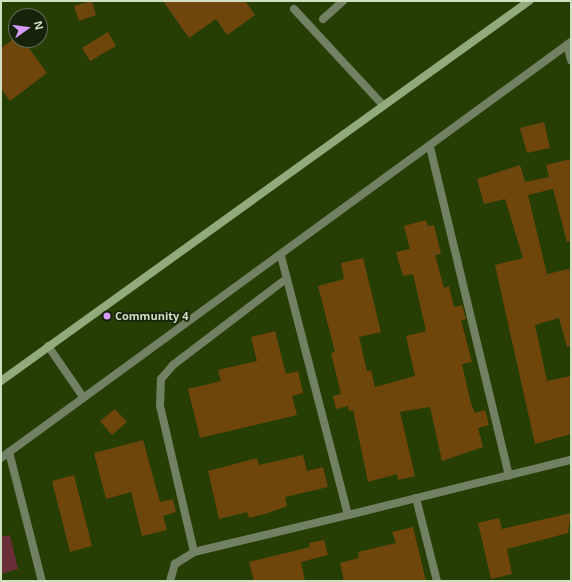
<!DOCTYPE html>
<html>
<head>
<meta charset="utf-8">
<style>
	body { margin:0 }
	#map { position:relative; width:572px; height:582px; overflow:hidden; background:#263e03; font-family:"Open Sans",sans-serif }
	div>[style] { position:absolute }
	.green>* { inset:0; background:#6a2e39 }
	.building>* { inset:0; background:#6e460b }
	.lane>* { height:8px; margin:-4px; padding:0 4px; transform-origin:4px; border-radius:4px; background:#728064 }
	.street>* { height:8px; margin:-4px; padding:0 4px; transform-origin:4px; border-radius:4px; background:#728064 }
	.secondary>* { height:8px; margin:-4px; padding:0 4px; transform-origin:4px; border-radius:4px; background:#93aa7d }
	.dots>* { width:11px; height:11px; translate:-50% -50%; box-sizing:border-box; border:2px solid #17220a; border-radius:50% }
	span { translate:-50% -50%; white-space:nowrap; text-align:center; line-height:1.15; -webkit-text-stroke:3px #17220a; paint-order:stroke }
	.poi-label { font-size:11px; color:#cfdfc1; font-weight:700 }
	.left { translate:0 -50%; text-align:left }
	.frame { position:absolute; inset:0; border:2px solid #cfdfc1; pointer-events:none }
	.north { position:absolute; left:8px; top:8px; width:40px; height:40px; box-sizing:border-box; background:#17220a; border:1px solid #616e53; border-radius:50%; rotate:76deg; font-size:11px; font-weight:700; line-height:16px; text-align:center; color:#cfdfc1 }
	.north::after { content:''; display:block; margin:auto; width:14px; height:18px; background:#d49cfb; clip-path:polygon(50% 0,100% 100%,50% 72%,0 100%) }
</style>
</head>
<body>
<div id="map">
	<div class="green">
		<i style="clip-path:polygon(10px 535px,18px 569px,1px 574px,1px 537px)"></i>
	</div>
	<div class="building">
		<i style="clip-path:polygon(92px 1px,96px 15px,79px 21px,74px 6px)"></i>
		<i style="clip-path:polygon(163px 1px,245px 1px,255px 15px,227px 35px,216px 19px,189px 38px)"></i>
		<i style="clip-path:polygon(108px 32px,116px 46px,90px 61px,82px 48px)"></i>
		<i style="clip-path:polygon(12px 40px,23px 40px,47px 73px,10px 101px,1px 89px,1px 48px)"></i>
		<i style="clip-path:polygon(544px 122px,550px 148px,527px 153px,520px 128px)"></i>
		<i style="clip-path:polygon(571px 159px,571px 241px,567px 242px,553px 189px,528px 195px,547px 274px,569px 269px,571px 278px,571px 346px,567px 347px,559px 318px,535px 325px,547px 381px,571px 376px,571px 434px,535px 444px,495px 265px,523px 258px,505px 199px,484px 204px,477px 179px,520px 165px,525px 182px,549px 177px,546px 165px)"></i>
		<i style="clip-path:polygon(426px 220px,428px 226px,434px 225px,441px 254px,435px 255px,444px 288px,449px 286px,454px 307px,462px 305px,466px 319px,461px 320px,472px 362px,462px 364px,471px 404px,475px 413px,485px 410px,489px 425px,478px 428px,483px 447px,442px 461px,430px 407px,400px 412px,415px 476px,398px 480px,397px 474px,368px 482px,353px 410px,349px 411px,348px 406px,336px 409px,333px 396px,341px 394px,331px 353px,335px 352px,318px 286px,344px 279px,341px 263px,363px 258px,381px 332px,359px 337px,367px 371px,371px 370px,375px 387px,415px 376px,406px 336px,426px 331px,413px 274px,403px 276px,396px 252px,410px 249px,404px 226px)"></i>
		<i style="clip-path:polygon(275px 331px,286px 374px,298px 371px,303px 393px,292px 396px,297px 415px,200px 438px,188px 389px,221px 381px,218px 370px,257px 361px,251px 337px)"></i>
		<i style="clip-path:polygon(115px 409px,127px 422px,112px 435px,100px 421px)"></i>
		<i style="clip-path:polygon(143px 440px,160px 502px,173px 499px,176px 512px,163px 516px,167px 530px,142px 536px,131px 492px,106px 499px,94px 453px)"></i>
		<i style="clip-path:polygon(303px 455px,307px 471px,323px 467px,328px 487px,285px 497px,287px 506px,268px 513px,249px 518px,247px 512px,219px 519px,208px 471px,257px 458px,259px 465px)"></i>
		<i style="clip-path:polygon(74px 475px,92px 546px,70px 552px,52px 481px)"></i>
		<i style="clip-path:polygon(571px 513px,568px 533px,507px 549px,512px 574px,491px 579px,478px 523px,499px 518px,502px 529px)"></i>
		<i style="clip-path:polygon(413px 527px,426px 581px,344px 581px,340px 563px,359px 558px,358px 552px,396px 543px,392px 532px)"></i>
		<i style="clip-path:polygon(324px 540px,328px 555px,301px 562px,305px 581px,254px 581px,249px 562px,310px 547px,309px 543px)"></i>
	</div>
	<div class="lane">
		<i style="left:294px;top:9px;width:131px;rotate:47.2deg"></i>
		<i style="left:323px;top:19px;width:27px;rotate:-42deg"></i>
	</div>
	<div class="street">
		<i style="left:567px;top:45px;width:16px;rotate:75deg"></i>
		<i style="left:430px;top:147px;width:338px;rotate:76.5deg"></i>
		<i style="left:48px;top:346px;width:62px;rotate:55.5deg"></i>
		<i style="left:9px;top:452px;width:133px;rotate:75.7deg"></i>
		<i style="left:1px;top:458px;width:706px;rotate:-36.12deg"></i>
		<i style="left:416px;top:498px;width:86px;rotate:75.8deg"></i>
		<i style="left:348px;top:515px;width:230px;rotate:-13.9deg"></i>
		<i style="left:194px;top:552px;width:150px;rotate:-103.1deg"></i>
		<i style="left:160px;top:406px;width:27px;rotate:-88deg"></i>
		<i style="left:161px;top:379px;width:18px;rotate:-49deg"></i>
		<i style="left:173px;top:365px;width:143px;rotate:-37.3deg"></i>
		<i style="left:170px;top:581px;width:18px;rotate:-74deg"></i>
		<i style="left:175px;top:564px;width:22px;rotate:-32deg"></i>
		<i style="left:194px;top:552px;width:158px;rotate:-13.5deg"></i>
		<i style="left:348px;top:515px;width:268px;rotate:-104.5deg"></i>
	</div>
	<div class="secondary">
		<i style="left:1px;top:381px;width:651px;rotate:-35.74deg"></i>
	</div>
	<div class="dots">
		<i style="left:107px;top:316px;background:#d49cfb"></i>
	</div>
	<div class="poi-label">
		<span class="left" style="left:115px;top:316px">Community 4</span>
	</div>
	<div class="frame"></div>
	<div class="north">N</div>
</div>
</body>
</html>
